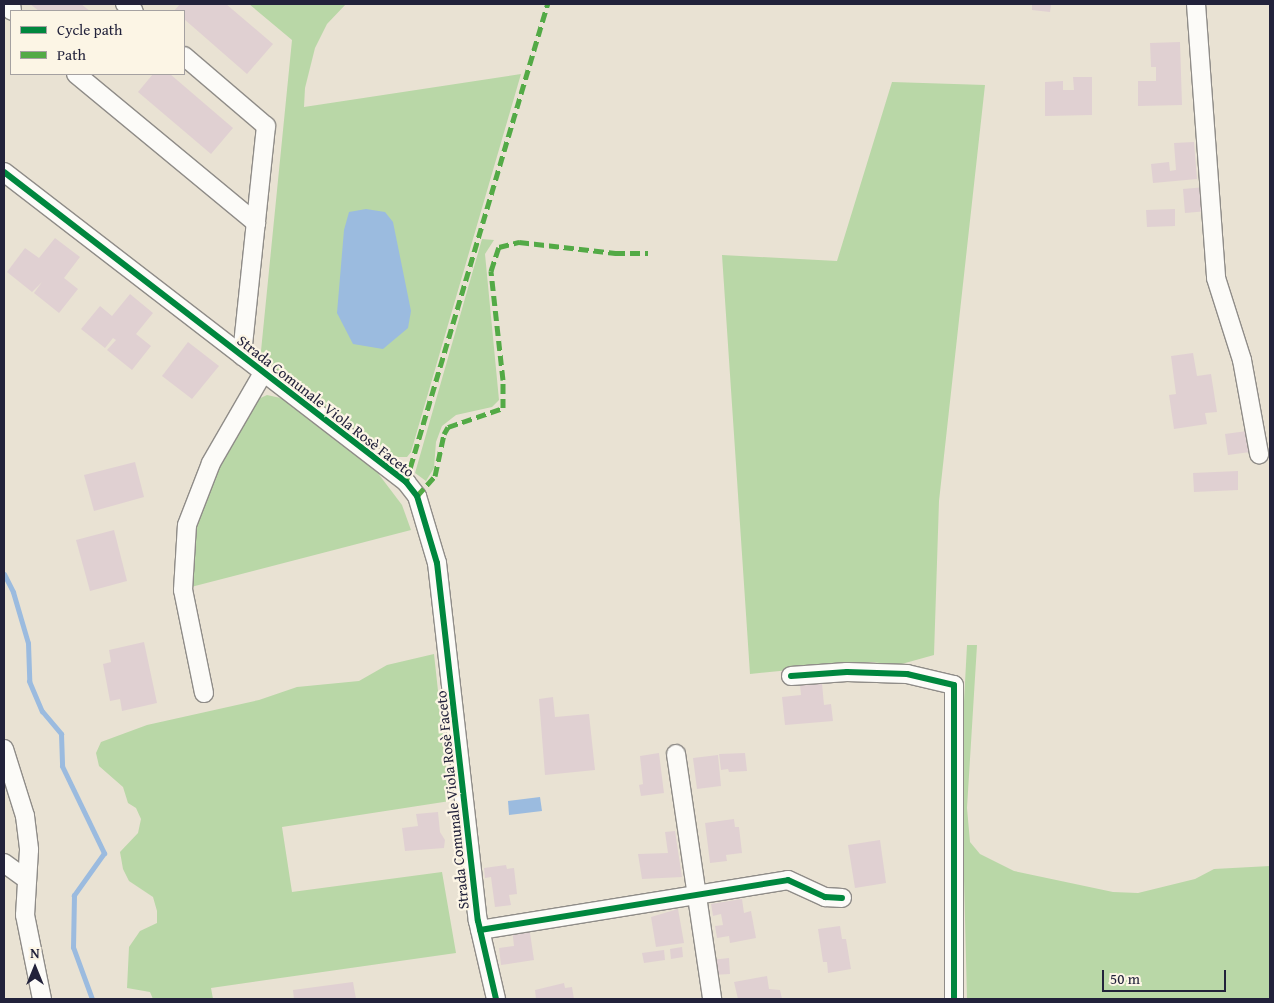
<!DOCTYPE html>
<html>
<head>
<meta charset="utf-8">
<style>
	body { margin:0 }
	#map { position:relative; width:1274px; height:1003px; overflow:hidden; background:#e9e2d3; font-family:"Gentium Book Plus",serif }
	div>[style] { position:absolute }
	.green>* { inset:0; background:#b9d7a7 }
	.water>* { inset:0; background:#9bbbdf }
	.stream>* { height:5px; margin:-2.5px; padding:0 2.5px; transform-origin:2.5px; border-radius:2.5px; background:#9bbbdf }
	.building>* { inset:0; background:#e0d0d2 }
	.roads { filter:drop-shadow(1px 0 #8f8c88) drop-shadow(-1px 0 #8f8c88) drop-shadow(0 1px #8f8c88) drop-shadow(0 -1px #8f8c88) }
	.minor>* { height:18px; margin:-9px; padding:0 9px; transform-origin:9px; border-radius:9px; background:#fcfbf8 }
	.quiet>* { height:5px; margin-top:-2.5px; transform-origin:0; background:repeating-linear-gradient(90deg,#53aa46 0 10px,transparent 0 15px) }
	.cycleway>* { height:6px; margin:-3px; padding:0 3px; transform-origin:3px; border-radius:3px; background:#00873e }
	span { translate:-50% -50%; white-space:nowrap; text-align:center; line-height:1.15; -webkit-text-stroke:4.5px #fcf5e5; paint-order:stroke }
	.street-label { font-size:15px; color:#22223b }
	.frame { position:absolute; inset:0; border:5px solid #22223b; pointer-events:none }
	.legend { position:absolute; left:10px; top:10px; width:175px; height:65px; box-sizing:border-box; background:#fcf5e5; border:1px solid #a5a1a1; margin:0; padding:6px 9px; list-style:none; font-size:15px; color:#22223b }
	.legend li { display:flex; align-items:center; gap:10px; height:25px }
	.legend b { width:25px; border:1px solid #a5a1a1 }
	.north { position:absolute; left:10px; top:943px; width:50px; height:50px; -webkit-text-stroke:4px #fcf5e5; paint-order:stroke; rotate:0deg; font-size:14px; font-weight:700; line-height:20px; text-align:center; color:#22223b }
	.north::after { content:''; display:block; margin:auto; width:18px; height:22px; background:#22223b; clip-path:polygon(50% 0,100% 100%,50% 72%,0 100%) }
	.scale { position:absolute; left:1102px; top:970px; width:124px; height:22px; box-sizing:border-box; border:2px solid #22223b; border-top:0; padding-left:6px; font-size:15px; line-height:18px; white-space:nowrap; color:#22223b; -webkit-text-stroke:4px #fcf5e5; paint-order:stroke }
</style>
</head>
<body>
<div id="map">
	<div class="green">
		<i style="clip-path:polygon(249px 4px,346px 4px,327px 24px,315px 48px,305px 88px,304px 107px,521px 74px,411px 452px,407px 457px,395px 457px,260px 361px,292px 40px)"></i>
		<i style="clip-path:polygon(892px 82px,985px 85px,939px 501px,934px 655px,898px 665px,871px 662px,750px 674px,722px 255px,837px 261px)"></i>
		<i style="clip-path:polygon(482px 239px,494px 240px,485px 254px,499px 400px,492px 407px,456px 415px,442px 426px,436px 442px,434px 468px,426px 481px,415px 473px)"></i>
		<i style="clip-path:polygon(267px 395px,285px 399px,368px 460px,402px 505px,411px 530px,191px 587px,192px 520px,252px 402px)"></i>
		<i style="clip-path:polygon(967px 645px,977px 645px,967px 808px,970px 842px,980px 854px,1014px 871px,1113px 892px,1138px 893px,1195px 879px,1214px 869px,1270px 866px,1270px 999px,967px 999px,961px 758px)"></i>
		<i style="clip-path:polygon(434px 654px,450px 801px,282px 827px,292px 892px,442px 872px,456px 953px,211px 988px,213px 999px,153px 999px,150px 992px,127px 988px,129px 947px,140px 931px,157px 923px,157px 911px,153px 897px,129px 881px,123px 869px,120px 852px,138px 833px,141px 819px,136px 808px,128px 803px,123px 787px,99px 766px,96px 753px,101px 742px,147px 725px,259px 700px,297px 687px,359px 681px,387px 665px)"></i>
	</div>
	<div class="water">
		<i style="clip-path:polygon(366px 209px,385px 212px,393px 222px,411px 311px,408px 328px,383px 349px,353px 344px,337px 313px,344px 230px,349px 212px)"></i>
		<i style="clip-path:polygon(540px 797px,542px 811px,509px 815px,508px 801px)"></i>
	</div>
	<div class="stream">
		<i style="left:4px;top:574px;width:20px;rotate:63deg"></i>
		<i style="left:13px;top:592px;width:53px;rotate:73.6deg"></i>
		<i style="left:28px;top:643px;width:38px;rotate:88deg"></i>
		<i style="left:29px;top:681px;width:33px;rotate:67deg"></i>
		<i style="left:42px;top:711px;width:30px;rotate:50deg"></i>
		<i style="left:61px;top:734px;width:32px;rotate:88deg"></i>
		<i style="left:62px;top:766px;width:97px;rotate:64.2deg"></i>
		<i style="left:104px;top:853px;width:52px;rotate:125.5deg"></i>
		<i style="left:74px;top:895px;width:52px;rotate:91.1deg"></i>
		<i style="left:73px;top:947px;width:55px;rotate:69.9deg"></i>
	</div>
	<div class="building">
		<i style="clip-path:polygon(30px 4px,81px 4px,90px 11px,39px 11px)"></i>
		<i style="clip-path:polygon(180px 4px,226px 4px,273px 44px,247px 74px,184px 19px,184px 11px,174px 11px)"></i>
		<i style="clip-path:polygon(1032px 4px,1051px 4px,1050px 12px,1032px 10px)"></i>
		<i style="clip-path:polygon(1180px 42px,1182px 105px,1138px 106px,1138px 81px,1156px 81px,1156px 67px,1151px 67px,1150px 43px)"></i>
		<i style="clip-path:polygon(153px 74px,170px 74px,233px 128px,211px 154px,138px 92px)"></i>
		<i style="clip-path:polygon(1073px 77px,1092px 77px,1092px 115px,1045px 116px,1045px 82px,1063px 81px,1063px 90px,1074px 90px)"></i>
		<i style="clip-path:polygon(1194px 142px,1197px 179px,1153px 183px,1151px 164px,1169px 162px,1170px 171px,1176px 170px,1174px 143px)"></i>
		<i style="clip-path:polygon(1206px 187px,1208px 211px,1185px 213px,1183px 189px)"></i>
		<i style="clip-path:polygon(1175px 209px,1175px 226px,1147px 227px,1146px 210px)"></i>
		<i style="clip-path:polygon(55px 238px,80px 257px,64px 278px,78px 289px,59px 313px,34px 293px,42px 282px,32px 292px,7px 272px,25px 248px,39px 258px)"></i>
		<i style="clip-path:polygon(130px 294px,153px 313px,136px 334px,151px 346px,132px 370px,107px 350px,116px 340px,113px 338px,105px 348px,81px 329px,100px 306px,112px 316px)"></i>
		<i style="clip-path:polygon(188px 342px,219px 366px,192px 399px,162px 376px)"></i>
		<i style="clip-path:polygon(1193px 353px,1197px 376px,1211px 374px,1217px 412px,1205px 413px,1207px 424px,1174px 429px,1169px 395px,1176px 394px,1171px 356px)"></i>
		<i style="clip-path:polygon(1247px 431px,1250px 452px,1228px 455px,1225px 434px)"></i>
		<i style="clip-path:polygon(135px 462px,144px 497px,94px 511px,84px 475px)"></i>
		<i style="clip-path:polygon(1238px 471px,1238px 490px,1194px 492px,1193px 473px)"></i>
		<i style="clip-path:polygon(114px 530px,127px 581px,90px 591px,76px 540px)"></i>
		<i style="clip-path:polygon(144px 642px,157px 703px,122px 711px,120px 699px,110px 701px,103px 664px,111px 662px,109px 650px)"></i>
		<i style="clip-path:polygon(822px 683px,824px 705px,831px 704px,833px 721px,785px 725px,782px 697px,801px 695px,800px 685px)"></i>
		<i style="clip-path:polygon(553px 697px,555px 717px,589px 714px,595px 770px,545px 775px,539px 699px)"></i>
		<i style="clip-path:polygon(659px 753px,664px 793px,641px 796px,639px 785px,643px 784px,640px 756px)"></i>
		<i style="clip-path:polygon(745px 753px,747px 771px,729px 772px,728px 769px,721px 770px,719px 754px)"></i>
		<i style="clip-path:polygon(718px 755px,721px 786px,697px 789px,693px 758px)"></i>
		<i style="clip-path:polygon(438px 812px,440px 832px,445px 840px,444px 848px,405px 851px,402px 828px,418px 826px,416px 814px)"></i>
		<i style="clip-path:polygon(734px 819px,735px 827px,739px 827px,742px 853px,726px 855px,727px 861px,710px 863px,705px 823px)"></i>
		<i style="clip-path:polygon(675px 831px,682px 877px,642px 879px,638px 854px,668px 853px,665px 832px)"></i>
		<i style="clip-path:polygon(880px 840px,886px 883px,855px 888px,848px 845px)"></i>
		<i style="clip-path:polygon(506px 865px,507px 869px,514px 868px,517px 894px,509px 895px,511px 905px,495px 907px,491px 877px,485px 878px,484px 868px)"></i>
		<i style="clip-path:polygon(742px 899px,744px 913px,751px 911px,756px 938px,730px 943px,729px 936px,717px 938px,715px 926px,723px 925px,721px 914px,713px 916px,711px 904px)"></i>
		<i style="clip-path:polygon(678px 909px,684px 943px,656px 947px,651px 917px)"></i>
		<i style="clip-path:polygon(529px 926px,534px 960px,501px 965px,499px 948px,514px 946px,512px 929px)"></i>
		<i style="clip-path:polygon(840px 926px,842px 939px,846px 939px,851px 969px,828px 973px,827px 962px,823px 962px,818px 929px)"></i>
		<i style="clip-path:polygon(682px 947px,683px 957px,671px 959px,670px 949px)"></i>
		<i style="clip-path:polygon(664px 950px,665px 960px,644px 963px,642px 953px)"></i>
		<i style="clip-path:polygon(729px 958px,730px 974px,712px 975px,711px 960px)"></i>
		<i style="clip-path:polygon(767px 976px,769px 989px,780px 990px,782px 999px,738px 999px,734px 982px)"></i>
		<i style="clip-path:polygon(353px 982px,356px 999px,294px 999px,293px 990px)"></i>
		<i style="clip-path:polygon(564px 983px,565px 988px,572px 987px,574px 999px,536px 999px,535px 990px)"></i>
	</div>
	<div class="roads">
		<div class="minor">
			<i style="left:11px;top:4px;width:7px;rotate:82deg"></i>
			<i style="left:125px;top:4px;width:11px;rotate:38deg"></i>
			<i style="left:1196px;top:4px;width:275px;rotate:85.8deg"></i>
			<i style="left:1216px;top:278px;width:86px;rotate:72.4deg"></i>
			<i style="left:1242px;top:360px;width:96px;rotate:79.7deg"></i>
			<i style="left:184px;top:56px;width:108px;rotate:40.5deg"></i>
			<i style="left:266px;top:126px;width:231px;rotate:96deg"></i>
			<i style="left:76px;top:74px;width:234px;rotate:39.6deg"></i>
			<i style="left:4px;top:172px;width:508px;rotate:37.64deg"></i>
			<i style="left:406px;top:482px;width:18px;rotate:52deg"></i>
			<i style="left:417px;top:496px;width:70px;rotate:73.4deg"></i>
			<i style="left:437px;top:563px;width:360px;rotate:83.5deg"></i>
			<i style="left:478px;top:921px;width:80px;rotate:77deg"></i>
			<i style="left:791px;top:676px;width:56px;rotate:-4.1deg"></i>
			<i style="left:847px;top:672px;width:60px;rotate:1.9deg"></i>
			<i style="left:907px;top:674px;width:48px;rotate:13.2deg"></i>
			<i style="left:954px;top:685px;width:314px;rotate:90deg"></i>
			<i style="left:204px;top:693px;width:105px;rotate:-101.5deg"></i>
			<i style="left:183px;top:590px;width:65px;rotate:-86.5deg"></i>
			<i style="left:187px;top:525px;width:66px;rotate:-68.8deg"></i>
			<i style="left:211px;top:463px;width:104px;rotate:-60deg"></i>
			<i style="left:4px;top:749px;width:70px;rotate:72.6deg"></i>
			<i style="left:25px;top:816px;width:34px;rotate:83deg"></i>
			<i style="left:29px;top:850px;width:65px;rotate:93.5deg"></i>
			<i style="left:25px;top:915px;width:86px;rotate:78.6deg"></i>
			<i style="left:676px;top:754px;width:248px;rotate:81.6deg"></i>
			<i style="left:4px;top:863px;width:26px;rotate:36deg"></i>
			<i style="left:480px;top:930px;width:312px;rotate:-9.2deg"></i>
			<i style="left:788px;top:880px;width:41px;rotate:24.7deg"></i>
			<i style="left:825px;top:897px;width:17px;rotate:3deg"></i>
		</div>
	</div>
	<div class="quiet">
		<i style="left:406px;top:482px;width:499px;rotate:-73.5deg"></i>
		<i style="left:417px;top:496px;width:27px;rotate:-48deg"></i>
		<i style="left:435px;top:476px;width:43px;rotate:-77.9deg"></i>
		<i style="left:444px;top:434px;width:8px;rotate:-60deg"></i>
		<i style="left:448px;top:427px;width:58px;rotate:-19.1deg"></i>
		<i style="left:503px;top:408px;width:28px;rotate:-90deg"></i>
		<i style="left:503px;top:380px;width:110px;rotate:-96.3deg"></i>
		<i style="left:491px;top:271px;width:25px;rotate:-72deg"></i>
		<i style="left:499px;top:247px;width:21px;rotate:-14deg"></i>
		<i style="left:519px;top:242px;width:97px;rotate:6.5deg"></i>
		<i style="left:615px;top:253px;width:33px"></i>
	</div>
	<div class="cycleway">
		<i style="left:4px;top:172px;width:508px;rotate:37.64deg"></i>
		<i style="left:406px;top:482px;width:18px;rotate:52deg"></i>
		<i style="left:417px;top:496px;width:70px;rotate:73.4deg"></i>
		<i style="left:437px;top:563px;width:360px;rotate:83.5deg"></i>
		<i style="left:478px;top:921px;width:80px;rotate:77deg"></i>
		<i style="left:791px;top:676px;width:56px;rotate:-4.1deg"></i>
		<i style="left:847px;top:672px;width:60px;rotate:1.9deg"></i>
		<i style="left:907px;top:674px;width:48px;rotate:13.2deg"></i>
		<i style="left:954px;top:685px;width:314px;rotate:90deg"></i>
		<i style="left:480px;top:930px;width:312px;rotate:-9.2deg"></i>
		<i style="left:788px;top:880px;width:41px;rotate:24.7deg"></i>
		<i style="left:825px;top:897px;width:17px;rotate:3deg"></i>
	</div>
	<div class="street-label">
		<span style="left:326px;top:406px;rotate:38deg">Strada Comunale Viola Rosè Faceto</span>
		<span style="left:452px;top:800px;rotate:-96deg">Strada Comunale Viola Rosè Faceto</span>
	</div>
	<div class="frame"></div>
	<ul class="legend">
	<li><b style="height:6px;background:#00873e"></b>Cycle path</li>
	<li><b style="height:6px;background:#53aa46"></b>Path</li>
	</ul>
	<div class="north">N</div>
	<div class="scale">50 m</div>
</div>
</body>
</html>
